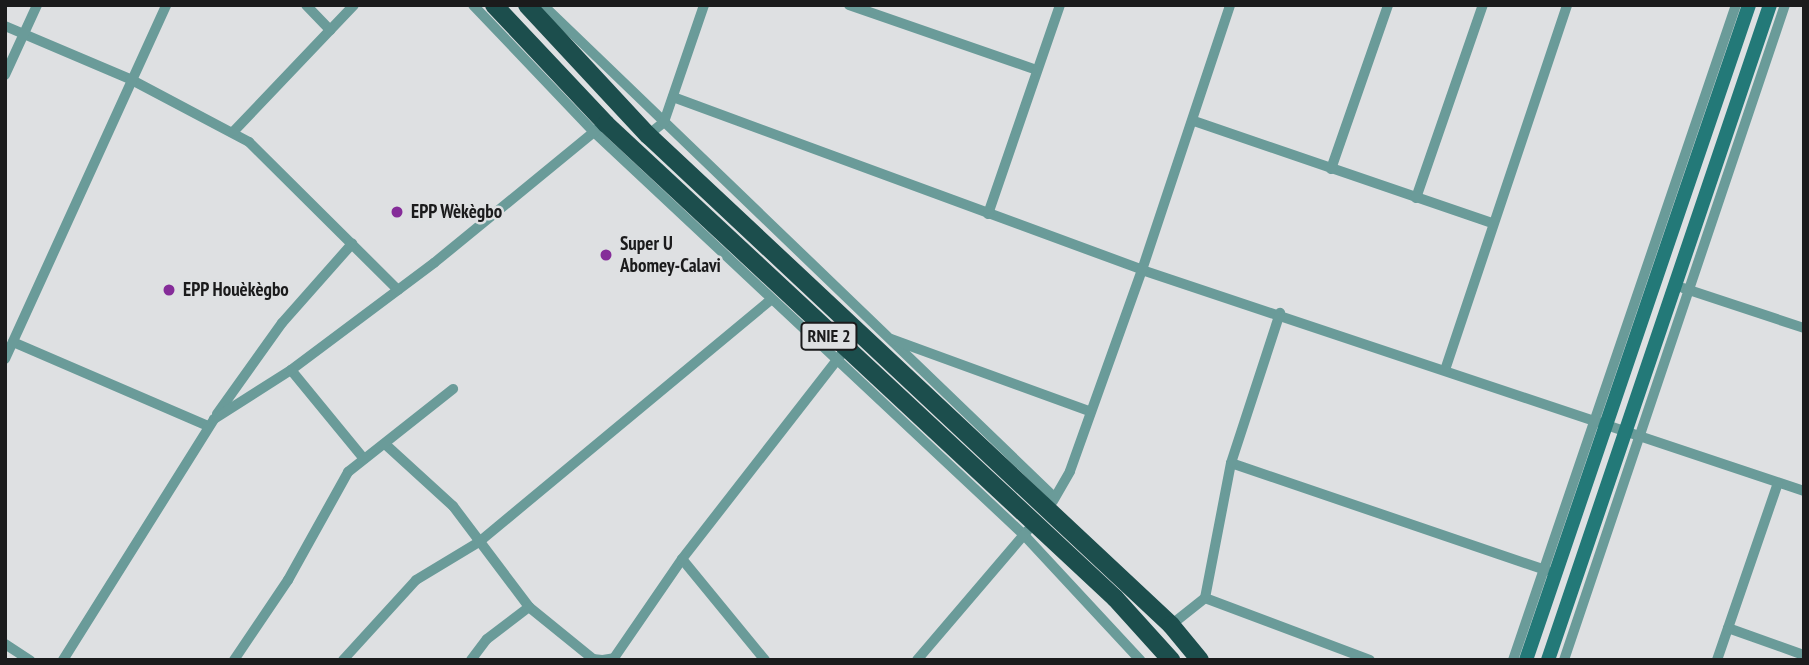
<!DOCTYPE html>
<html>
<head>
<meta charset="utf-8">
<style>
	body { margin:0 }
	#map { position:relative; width:1809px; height:665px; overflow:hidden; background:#dee0e2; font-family:"PT Sans Narrow",sans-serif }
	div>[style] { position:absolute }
	.minor>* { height:10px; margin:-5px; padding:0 5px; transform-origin:5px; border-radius:5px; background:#6a9b99 }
	.secondary>* { height:14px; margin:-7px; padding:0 7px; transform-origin:7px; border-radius:7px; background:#237978 }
	.trunk>* { height:18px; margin:-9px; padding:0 9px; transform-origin:9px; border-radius:9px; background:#1c4e4d }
	.dots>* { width:19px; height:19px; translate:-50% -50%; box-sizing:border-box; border:4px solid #dee0e2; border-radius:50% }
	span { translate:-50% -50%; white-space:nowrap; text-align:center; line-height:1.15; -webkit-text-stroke:5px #dee0e2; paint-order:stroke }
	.shield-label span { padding:2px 5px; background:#dee0e2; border:2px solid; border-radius:5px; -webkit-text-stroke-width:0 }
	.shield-label { font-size:18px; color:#1b1b1c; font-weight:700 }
	.poi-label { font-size:19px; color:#1b1b1c; font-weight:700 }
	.left { translate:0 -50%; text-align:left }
	.frame { position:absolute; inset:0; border:7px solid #1b1b1c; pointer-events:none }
</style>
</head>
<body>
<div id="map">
	<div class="minor">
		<i style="left:306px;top:5px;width:35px;rotate:46deg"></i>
		<i style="left:473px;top:5px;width:175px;rotate:46.4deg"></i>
		<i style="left:594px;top:132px;width:589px;rotate:43.14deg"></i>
		<i style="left:1024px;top:535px;width:171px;rotate:47.1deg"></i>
		<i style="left:543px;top:5px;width:708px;rotate:43.91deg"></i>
		<i style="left:1053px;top:496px;width:15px;rotate:113deg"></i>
		<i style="left:849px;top:5px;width:199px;rotate:19.1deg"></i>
		<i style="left:5px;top:26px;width:136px;rotate:23deg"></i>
		<i style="left:130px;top:79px;width:135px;rotate:27.9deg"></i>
		<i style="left:249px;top:142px;width:210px;rotate:44.8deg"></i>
		<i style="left:5px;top:75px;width:77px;rotate:-65.4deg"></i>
		<i style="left:673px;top:97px;width:500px;rotate:20.2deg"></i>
		<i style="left:1142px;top:270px;width:698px;rotate:18.46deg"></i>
		<i style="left:1194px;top:121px;width:315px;rotate:18.9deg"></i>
		<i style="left:234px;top:131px;width:174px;rotate:-46.4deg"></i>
		<i style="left:648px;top:135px;width:21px;rotate:-39deg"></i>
		<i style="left:664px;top:122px;width:124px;rotate:-71.1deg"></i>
		<i style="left:1331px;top:169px;width:174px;rotate:-70.8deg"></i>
		<i style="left:1416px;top:198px;width:204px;rotate:-70.9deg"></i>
		<i style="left:988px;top:214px;width:221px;rotate:-71deg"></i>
		<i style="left:1683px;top:288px;width:127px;rotate:18.3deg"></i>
		<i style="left:891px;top:339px;width:211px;rotate:20deg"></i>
		<i style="left:13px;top:342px;width:212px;rotate:23.3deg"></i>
		<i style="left:5px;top:359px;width:389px;rotate:-65.5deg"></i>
		<i style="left:291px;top:370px;width:115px;rotate:50.6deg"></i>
		<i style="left:1445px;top:370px;width:385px;rotate:-71.5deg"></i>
		<i style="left:217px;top:414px;width:112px;rotate:-54.5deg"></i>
		<i style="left:282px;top:323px;width:106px;rotate:-48.5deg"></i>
		<i style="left:385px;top:444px;width:92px;rotate:42.4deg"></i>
		<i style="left:453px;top:506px;width:126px;rotate:53deg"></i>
		<i style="left:529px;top:607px;width:82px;rotate:39.1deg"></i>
		<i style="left:593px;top:659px;width:9px;rotate:6deg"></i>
		<i style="left:1231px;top:463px;width:333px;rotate:18.8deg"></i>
		<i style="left:1053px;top:501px;width:34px;rotate:-60deg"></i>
		<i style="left:1070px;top:471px;width:214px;rotate:-70.3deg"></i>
		<i style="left:1142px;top:270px;width:279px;rotate:-71.6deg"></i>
		<i style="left:682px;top:559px;width:131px;rotate:50.6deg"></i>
		<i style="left:1205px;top:598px;width:176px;rotate:20.6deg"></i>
		<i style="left:1171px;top:625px;width:43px;rotate:-38.5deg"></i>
		<i style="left:1205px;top:598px;width:137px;rotate:-79.1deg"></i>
		<i style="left:1231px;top:463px;width:158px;rotate:-71.9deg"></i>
		<i style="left:1728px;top:628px;width:81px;rotate:19.6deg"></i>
		<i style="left:5px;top:644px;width:30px;rotate:33deg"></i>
		<i style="left:63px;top:660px;width:284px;rotate:-57.9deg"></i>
		<i style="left:214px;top:419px;width:91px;rotate:-32.5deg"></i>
		<i style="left:291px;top:370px;width:179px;rotate:-36.8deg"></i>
		<i style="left:434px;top:263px;width:212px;rotate:-39.3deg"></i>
		<i style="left:234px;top:660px;width:97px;rotate:-56deg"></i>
		<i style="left:288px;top:580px;width:124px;rotate:-60.9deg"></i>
		<i style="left:348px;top:472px;width:134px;rotate:-38.3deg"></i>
		<i style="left:343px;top:660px;width:108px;rotate:-47.6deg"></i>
		<i style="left:416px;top:580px;width:74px;rotate:-31.1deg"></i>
		<i style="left:479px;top:542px;width:378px;rotate:-39.7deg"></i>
		<i style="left:471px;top:660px;width:26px;rotate:-53deg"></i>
		<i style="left:487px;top:639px;width:53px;rotate:-37.3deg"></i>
		<i style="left:603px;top:660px;width:11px;rotate:-10deg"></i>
		<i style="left:614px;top:658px;width:120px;rotate:-55.5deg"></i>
		<i style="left:682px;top:559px;width:259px;rotate:-52.1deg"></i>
		<i style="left:917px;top:660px;width:170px;rotate:-49.5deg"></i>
		<i style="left:1513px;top:660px;width:692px;rotate:-71.2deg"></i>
		<i style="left:1564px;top:660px;width:691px;rotate:-71.36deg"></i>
		<i style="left:1717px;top:660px;width:187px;rotate:-71deg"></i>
	</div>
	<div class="secondary">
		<i style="left:1526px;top:660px;width:692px;rotate:-71.2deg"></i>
		<i style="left:1548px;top:660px;width:692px;rotate:-71.28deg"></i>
	</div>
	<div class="trunk">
		<i style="left:494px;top:5px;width:163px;rotate:46.7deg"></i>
		<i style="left:606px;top:124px;width:696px;rotate:42.96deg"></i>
		<i style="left:1115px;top:598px;width:84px;rotate:47.9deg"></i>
		<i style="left:527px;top:5px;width:178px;rotate:47.1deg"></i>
		<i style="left:648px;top:135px;width:717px;rotate:43.13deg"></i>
		<i style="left:1171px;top:625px;width:45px;rotate:50.4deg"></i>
	</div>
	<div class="dots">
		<i style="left:397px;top:212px;background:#852c99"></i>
		<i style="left:606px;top:255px;background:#852c99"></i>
		<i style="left:169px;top:290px;background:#852c99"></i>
	</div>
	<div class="shield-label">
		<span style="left:829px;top:336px">RNIE 2</span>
	</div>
	<div class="poi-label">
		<span class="left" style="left:411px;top:212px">EPP Wèkègbo</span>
		<span class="left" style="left:620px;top:255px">Super U<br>Abomey-Calavi</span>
		<span class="left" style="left:183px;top:290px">EPP Houèkègbo</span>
	</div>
	<div class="frame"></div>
</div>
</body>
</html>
